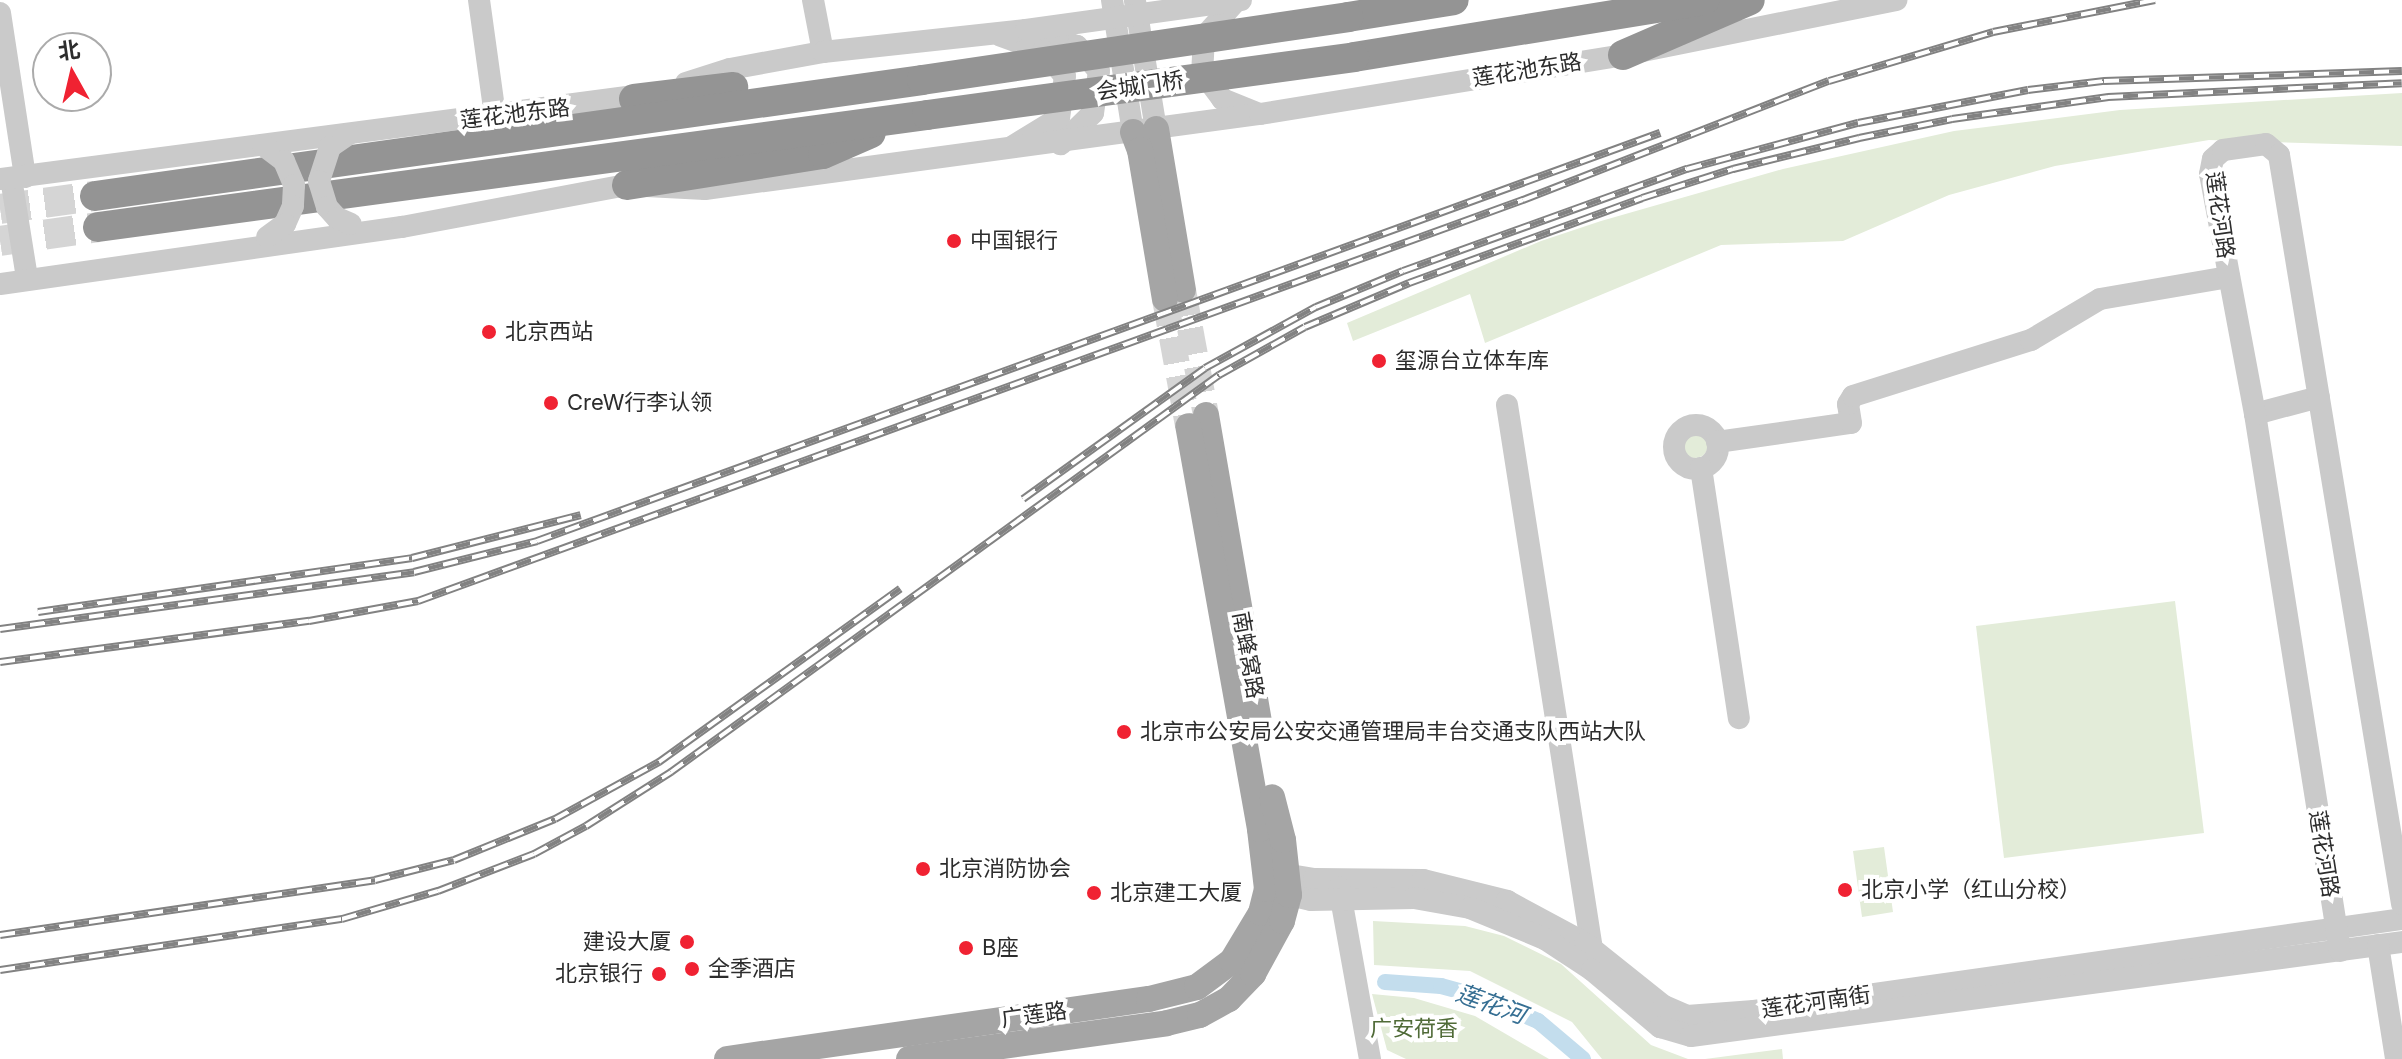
<!DOCTYPE html>
<html>
<head>
<meta charset="utf-8">
<style>
	body { margin:0 }
	#map { position:relative; width:2402px; height:1059px; overflow:hidden; background:#fff; font-family:Inter,"Noto Sans SC",sans-serif }
	div>[style] { position:absolute }
	.green>* { inset:0; background:#e3ecd9 }
	.round { border-radius:50% }
	.canal>* { height:16px; margin:-8px; padding:0 8px; transform-origin:8px; border-radius:8px; background:#c3dded }
	.major-tunnel>* { height:26px; margin-top:-13px; transform-origin:0; background:repeating-linear-gradient(90deg,#d5d5d5 0 26px,transparent 0 39px) }
	.highway-tunnel>* { height:30px; margin-top:-15px; transform-origin:0; background:repeating-linear-gradient(90deg,#d5d5d5 0 30px,transparent 0 45px) }
	.minor>* { height:22px; margin:-11px; padding:0 11px; transform-origin:11px; border-radius:11px; background:#cacaca }
	.minor>.ring { margin:-11px; padding:0; box-sizing:content-box; background:none; border:22px solid #cacaca; border-radius:50% }
	.major>* { height:26px; margin:-13px; padding:0 13px; transform-origin:13px; border-radius:13px; background:#a5a5a5 }
	.highway>* { height:30px; margin:-15px; padding:0 15px; transform-origin:15px; border-radius:15px; background:#949494 }
	.rail>* { height:8px; margin-top:-4px; transform-origin:0; background:repeating-linear-gradient(90deg,#fff 0 15px,#828282 0 30px); box-sizing:border-box; border-block:2px solid #828282 }
	.minor-bridge>* { height:22px; margin:-11px; padding:0 11px; transform-origin:11px; border-radius:11px; background:#cacaca }
	.highway-bridge>* { height:30px; margin:-15px; padding:0 15px; transform-origin:15px; border-radius:15px; background:#949494 }
	.dots>* { width:22px; height:22px; translate:-50% -50%; box-sizing:border-box; border:4px solid #fff; border-radius:50% }
	span { translate:-50% -50%; white-space:nowrap; text-align:center; line-height:1.15; -webkit-text-stroke:8px #fff; paint-order:stroke }
	.street-label { font-size:22px; color:#2d2d2d }
	.poi-label { font-size:22px; color:#2d2d2d }
	.left { translate:0 -50%; text-align:left }
	.right { translate:-100% -50%; text-align:right }
	.park-label { font-size:22px; color:#506b38 }
	.water-label { font-size:24px; color:#366f93; font-style:italic }
	.north { position:absolute; left:32px; top:32px; width:80px; height:80px; box-sizing:border-box; background:#fff; border:2px solid #ababab; border-radius:50%; rotate:352deg; font-size:22px; font-weight:700; line-height:32px; text-align:center; color:#2d2d2d }
	.north::after { content:''; display:block; margin:auto; width:28px; height:36px; background:#f02232; clip-path:polygon(50% 0,100% 100%,50% 72%,0 100%) }
</style>
</head>
<body>
<div id="map">
	<div class="green">
		<i style="clip-path:polygon(2402px 93px,2402px 146px,2209px 140px,2055px 166px,1949px 195px,1843px 241px,1721px 245px,1485px 343px,1470px 294px,1353px 341px,1347px 323px,1541px 241px,1601px 221px,1783px 169px,1954px 131px,2120px 110px)"></i>
		<i class="round" style="left:1682px;top:432px;width:26px;height:26px"></i>
		<i style="clip-path:polygon(2175px 601px,2204px 833px,2004px 858px,1976px 626px)"></i>
		<i style="clip-path:polygon(1884px 847px,1893px 912px,1862px 917px,1853px 851px)"></i>
		<i style="clip-path:polygon(1373px 921px,1465px 926px,1504px 936px,1561px 964px,1651px 1045px,1688px 1059px,1602px 1059px,1572px 1022px,1470px 971px,1374px 965px)"></i>
		<i style="clip-path:polygon(1372px 994px,1414px 998px,1475px 1016px,1549px 1059px,1406px 1059px,1387px 1050px)"></i>
		<i style="clip-path:polygon(1782px 1049px,1783px 1059px,1705px 1059px)"></i>
	</div>
	<div class="canal">
		<i style="left:1385px;top:982px;width:56px;rotate:4.1deg"></i>
		<i style="left:1441px;top:986px;width:46px;rotate:15.3deg"></i>
		<i style="left:1485px;top:998px;width:58px;rotate:23.5deg"></i>
		<i style="left:1538px;top:1021px;width:59px;rotate:40.2deg"></i>
	</div>
	<div class="major-tunnel">
		<i style="left:1183px;top:290px;width:127px;rotate:79.6deg"></i>
		<i style="left:1165px;top:299px;width:129px;rotate:79.7deg"></i>
	</div>
	<div class="highway-tunnel">
		<i style="left:0;top:209px;width:96px;rotate:-7.8deg"></i>
		<i style="left:0;top:241px;width:99px;rotate:-8.1deg"></i>
	</div>
	<div class="minor">
		<i style="left:479px;top:0;width:117px;rotate:82.1deg"></i>
		<i style="left:813px;top:0;width:53px;rotate:79.1deg"></i>
		<i style="left:1112px;top:0;width:134px;rotate:81deg"></i>
		<i style="left:1135px;top:1px;width:130px;rotate:80.7deg"></i>
		<i style="left:1236px;top:1px;width:48px;rotate:131.6deg"></i>
		<i style="left:1204px;top:37px;width:35px;rotate:93deg"></i>
		<i style="left:1202px;top:72px;width:34px;rotate:53deg"></i>
		<i style="left:1222px;top:99px;width:38px;rotate:22deg"></i>
		<i style="left:0;top:13px;width:166px;rotate:81.3deg"></i>
		<i style="left:1032px;top:32px;width:47px;rotate:17.3deg"></i>
		<i style="left:1077px;top:46px;width:33px;rotate:49deg"></i>
		<i style="left:1099px;top:71px;width:42px;rotate:98.1deg"></i>
		<i style="left:1093px;top:113px;width:45px;rotate:135.9deg"></i>
		<i style="left:1001px;top:36px;width:45px;rotate:19.7deg"></i>
		<i style="left:1043px;top:51px;width:33px;rotate:49deg"></i>
		<i style="left:1065px;top:76px;width:42px;rotate:98.1deg"></i>
		<i style="left:1059px;top:118px;width:54px;rotate:148.7deg"></i>
		<i style="left:686px;top:83px;width:46px;rotate:-17.7deg"></i>
		<i style="left:730px;top:69px;width:95px;rotate:-10.4deg"></i>
		<i style="left:823px;top:52px;width:204px;rotate:-6.2deg"></i>
		<i style="left:1026px;top:30px;width:217px;rotate:-7.9deg"></i>
		<i style="left:11px;top:178px;width:95px;rotate:80.9deg"></i>
		<i style="left:0;top:179px;width:655px;rotate:-7.46deg"></i>
		<i style="left:0;top:284px;width:406px;rotate:-8.1deg"></i>
		<i style="left:402px;top:227px;width:229px;rotate:-10.6deg"></i>
		<i style="left:627px;top:185px;width:78px;rotate:2.9deg"></i>
		<i style="left:705px;top:189px;width:560px;rotate:-7.7deg"></i>
		<i style="left:1260px;top:114px;width:368px;rotate:-9.2deg"></i>
		<i style="left:1623px;top:55px;width:279px;rotate:-11.4deg"></i>
		<i style="left:1507px;top:405px;width:551px;rotate:81.12deg"></i>
		<i style="left:2255px;top:414px;width:66px;rotate:-14.9deg"></i>
		<i class="ring" style="left:1674px;top:425px;width:22px;height:22px"></i>
		<i style="left:1717px;top:442px;width:135px;rotate:-8.1deg"></i>
		<i style="left:1851px;top:423px;width:19px;rotate:-99deg"></i>
		<i style="left:1848px;top:404px;width:9px;rotate:-58deg"></i>
		<i style="left:1853px;top:396px;width:187px;rotate:-17.5deg"></i>
		<i style="left:2031px;top:340px;width:80px;rotate:-30.7deg"></i>
		<i style="left:2100px;top:299px;width:131px;rotate:-9.7deg"></i>
		<i style="left:1701px;top:468px;width:253px;rotate:81.4deg"></i>
		<i style="left:1272px;top:872px;width:43px;rotate:9.5deg"></i>
		<i style="left:1314px;top:879px;width:109px;rotate:0.5deg"></i>
		<i style="left:1423px;top:880px;width:87px;rotate:14deg"></i>
		<i style="left:1507px;top:901px;width:89px;rotate:28.3deg"></i>
		<i style="left:1585px;top:943px;width:101px;rotate:38.6deg"></i>
		<i style="left:1664px;top:1006px;width:25px;rotate:23deg"></i>
		<i style="left:1687px;top:1016px;width:67px;rotate:-4.3deg"></i>
		<i style="left:1754px;top:1011px;width:654px;rotate:-8.08deg"></i>
		<i style="left:1339px;top:887px;width:175px;rotate:79.8deg"></i>
		<i style="left:1272px;top:891px;width:40px;rotate:13deg"></i>
		<i style="left:1311px;top:900px;width:103px;rotate:-1.1deg"></i>
		<i style="left:1414px;top:898px;width:57px;rotate:10.1deg"></i>
		<i style="left:1470px;top:908px;width:81px;rotate:22.5deg"></i>
		<i style="left:1545px;top:939px;width:56px;rotate:33.4deg"></i>
		<i style="left:1592px;top:970px;width:89px;rotate:40deg"></i>
		<i style="left:1660px;top:1027px;width:32px;rotate:16deg"></i>
		<i style="left:1691px;top:1036px;width:717px;rotate:-7.53deg"></i>
		<i style="left:2378px;top:945px;width:115px;rotate:81deg"></i>
		<i style="left:2340px;top:951px;width:544px;rotate:-98.99deg"></i>
		<i style="left:2255px;top:414px;width:244px;rotate:-100.6deg"></i>
		<i style="left:2210px;top:174px;width:15px;rotate:-79deg"></i>
		<i style="left:2213px;top:159px;width:13px;rotate:-42deg"></i>
		<i style="left:2223px;top:150px;width:43px;rotate:-7.9deg"></i>
		<i style="left:2266px;top:144px;width:17px;rotate:40deg"></i>
		<i style="left:2279px;top:155px;width:759px;rotate:80.67deg"></i>
	</div>
	<div class="major">
		<i style="left:1156px;top:129px;width:163px;rotate:80.5deg"></i>
		<i style="left:1133px;top:132px;width:19px;rotate:69deg"></i>
		<i style="left:1140px;top:150px;width:151px;rotate:80.5deg"></i>
		<i style="left:1206px;top:415px;width:312px;rotate:80.2deg"></i>
		<i style="left:727px;top:1059px;width:426px;rotate:-8.1deg"></i>
		<i style="left:1149px;top:999px;width:49px;rotate:-14deg"></i>
		<i style="left:1197px;top:987px;width:44px;rotate:-36.6deg"></i>
		<i style="left:1232px;top:961px;width:56px;rotate:-58.9deg"></i>
		<i style="left:1261px;top:913px;width:25px;rotate:-76deg"></i>
		<i style="left:1267px;top:889px;width:60px;rotate:-96.7deg"></i>
		<i style="left:1260px;top:829px;width:409px;rotate:-100.1deg"></i>
		<i style="left:909px;top:1059px;width:260px;rotate:-7.9deg"></i>
		<i style="left:1167px;top:1023px;width:34px;rotate:-14deg"></i>
		<i style="left:1200px;top:1015px;width:33px;rotate:-29deg"></i>
		<i style="left:1229px;top:999px;width:35px;rotate:-46deg"></i>
		<i style="left:1253px;top:974px;width:60px;rotate:-61.3deg"></i>
		<i style="left:1282px;top:921px;width:27px;rotate:-75deg"></i>
		<i style="left:1289px;top:895px;width:55px;rotate:-96.2deg"></i>
		<i style="left:1283px;top:840px;width:44px;rotate:-104.3deg"></i>
	</div>
	<div class="highway">
		<i style="left:1348px;top:17px;width:107px;rotate:-9.1deg"></i>
		<i style="left:1623px;top:55px;width:138px;rotate:-23.4deg"></i>
		<i style="left:1354px;top:57px;width:355px;rotate:-9.2deg"></i>
		<i style="left:634px;top:99px;width:100px;rotate:-6.9deg"></i>
		<i style="left:627px;top:185px;width:198px;rotate:-9deg"></i>
		<i style="left:823px;top:154px;width:52px;rotate:-23.6deg"></i>
		<i style="left:95px;top:196px;width:835px;rotate:-7.98deg"></i>
		<i style="left:98px;top:227px;width:837px;rotate:-7.69deg"></i>
	</div>
	<div class="rail">
		<i style="left:1023px;top:499px;width:224px;rotate:-35.7deg"></i>
		<i style="left:1205px;top:368px;width:127px;rotate:-28.8deg"></i>
		<i style="left:1316px;top:307px;width:94px;rotate:-22.5deg"></i>
		<i style="left:1403px;top:271px;width:302px;rotate:-19.8deg"></i>
		<i style="left:1687px;top:169px;width:177px;rotate:-15.1deg"></i>
		<i style="left:1858px;top:123px;width:173px;rotate:-11deg"></i>
		<i style="left:2028px;top:90px;width:77px;rotate:-6.8deg"></i>
		<i style="left:2104px;top:81px;width:298px;rotate:-1.9deg"></i>
		<i style="left:38px;top:612px;width:378px;rotate:-8.2deg"></i>
		<i style="left:412px;top:558px;width:174px;rotate:-14.3deg"></i>
		<i style="left:0;top:629px;width:418px;rotate:-7.8deg"></i>
		<i style="left:414px;top:572px;width:127px;rotate:-14.1deg"></i>
		<i style="left:537px;top:541px;width:1195px;rotate:-19.97deg"></i>
		<i style="left:0;top:662px;width:312px;rotate:-7.6deg"></i>
		<i style="left:309px;top:621px;width:111px;rotate:-10.4deg"></i>
		<i style="left:418px;top:601px;width:1176px;rotate:-19.95deg"></i>
		<i style="left:1523px;top:200px;width:328px;rotate:-21.3deg"></i>
		<i style="left:1829px;top:81px;width:171px;rotate:-16.6deg"></i>
		<i style="left:1993px;top:32px;width:165px;rotate:-11.2deg"></i>
		<i style="left:0;top:935px;width:379px;rotate:-8.3deg"></i>
		<i style="left:375px;top:880px;width:81px;rotate:-14.2deg"></i>
		<i style="left:454px;top:860px;width:109px;rotate:-22.1deg"></i>
		<i style="left:555px;top:819px;width:119px;rotate:-28.7deg"></i>
		<i style="left:659px;top:762px;width:297px;rotate:-35.7deg"></i>
		<i style="left:0;top:970px;width:346px;rotate:-8.5deg"></i>
		<i style="left:342px;top:919px;width:100px;rotate:-16.3deg"></i>
		<i style="left:438px;top:891px;width:103px;rotate:-21.1deg"></i>
		<i style="left:534px;top:854px;width:59px;rotate:-28.3deg"></i>
		<i style="left:586px;top:826px;width:101px;rotate:-32.4deg"></i>
		<i style="left:671px;top:772px;width:677px;rotate:-35.92deg"></i>
		<i style="left:1219px;top:375px;width:98px;rotate:-29.2deg"></i>
		<i style="left:1305px;top:327px;width:113px;rotate:-22.9deg"></i>
		<i style="left:1409px;top:283px;width:248px;rotate:-20deg"></i>
		<i style="left:1642px;top:198px;width:96px;rotate:-17.7deg"></i>
		<i style="left:1733px;top:169px;width:130px;rotate:-13.8deg"></i>
		<i style="left:1859px;top:138px;width:95px;rotate:-11.5deg"></i>
		<i style="left:1952px;top:119px;width:158px;rotate:-8deg"></i>
		<i style="left:2108px;top:97px;width:294px;rotate:-2.7deg"></i>
	</div>
	<div class="minor-bridge">
		<i style="left:349px;top:134px;width:23px;rotate:146deg"></i>
		<i style="left:330px;top:147px;width:36px;rotate:108deg"></i>
		<i style="left:319px;top:181px;width:27px;rotate:73deg"></i>
		<i style="left:327px;top:207px;width:15px;rotate:48deg"></i>
		<i style="left:337px;top:218px;width:15px;rotate:23deg"></i>
		<i style="left:263px;top:145px;width:26px;rotate:37deg"></i>
		<i style="left:284px;top:161px;width:26px;rotate:67deg"></i>
		<i style="left:294px;top:185px;width:21px;rotate:93deg"></i>
		<i style="left:293px;top:206px;width:20px;rotate:114deg"></i>
		<i style="left:285px;top:224px;width:22px;rotate:144deg"></i>
	</div>
	<div class="highway-bridge">
		<i style="left:922px;top:80px;width:431px;rotate:-8.4deg"></i>
		<i style="left:927px;top:115px;width:431px;rotate:-7.7deg"></i>
	</div>
	<div class="dots">
		<i style="left:954px;top:241px;background:#f02232"></i>
		<i style="left:489px;top:332px;background:#f02232"></i>
		<i style="left:1379px;top:361px;background:#f02232"></i>
		<i style="left:551px;top:403px;background:#f02232"></i>
		<i style="left:1124px;top:732px;background:#f02232"></i>
		<i style="left:923px;top:869px;background:#f02232"></i>
		<i style="left:1845px;top:890px;background:#f02232"></i>
		<i style="left:1094px;top:893px;background:#f02232"></i>
		<i style="left:687px;top:942px;background:#f02232"></i>
		<i style="left:966px;top:948px;background:#f02232"></i>
		<i style="left:692px;top:969px;background:#f02232"></i>
		<i style="left:659px;top:974px;background:#f02232"></i>
	</div>
	<div class="street-label">
		<span style="left:1527px;top:70px;rotate:-9deg">莲花池东路</span>
		<span style="left:1140px;top:86px;rotate:-8deg">会城门桥</span>
		<span style="left:515px;top:114px;rotate:-7deg">莲花池东路</span>
		<span style="left:2220px;top:215px;rotate:82deg">莲花河路</span>
		<span style="left:1248px;top:655px;rotate:80deg">南蜂窝路</span>
		<span style="left:2324px;top:854px;rotate:81deg">莲花河路</span>
		<span style="left:1816px;top:1002px;rotate:-8deg">莲花河南街</span>
		<span style="left:1034px;top:1015px;rotate:-8deg">广莲路</span>
	</div>
	<div class="poi-label">
		<span class="left" style="left:970px;top:241px">中国银行</span>
		<span class="left" style="left:505px;top:332px">北京西站</span>
		<span class="left" style="left:1395px;top:361px">玺源台立体车库</span>
		<span class="left" style="left:567px;top:403px">CreW行李认领</span>
		<span class="left" style="left:1140px;top:732px">北京市公安局公安交通管理局丰台交通支队西站大队</span>
		<span class="left" style="left:939px;top:869px">北京消防协会</span>
		<span class="left" style="left:1861px;top:890px">北京小学（红山分校）</span>
		<span class="left" style="left:1110px;top:893px">北京建工大厦</span>
		<span class="right" style="left:671px;top:942px">建设大厦</span>
		<span class="left" style="left:982px;top:948px">B座</span>
		<span class="left" style="left:708px;top:969px">全季酒店</span>
		<span class="right" style="left:643px;top:974px">北京银行</span>
	</div>
	<div class="park-label">
		<span style="left:1414px;top:1029px">广安荷香</span>
	</div>
	<div class="water-label">
		<span style="left:1491px;top:1004px;rotate:20deg">莲花河</span>
	</div>
	<div class="north">北</div>
</div>
</body>
</html>
